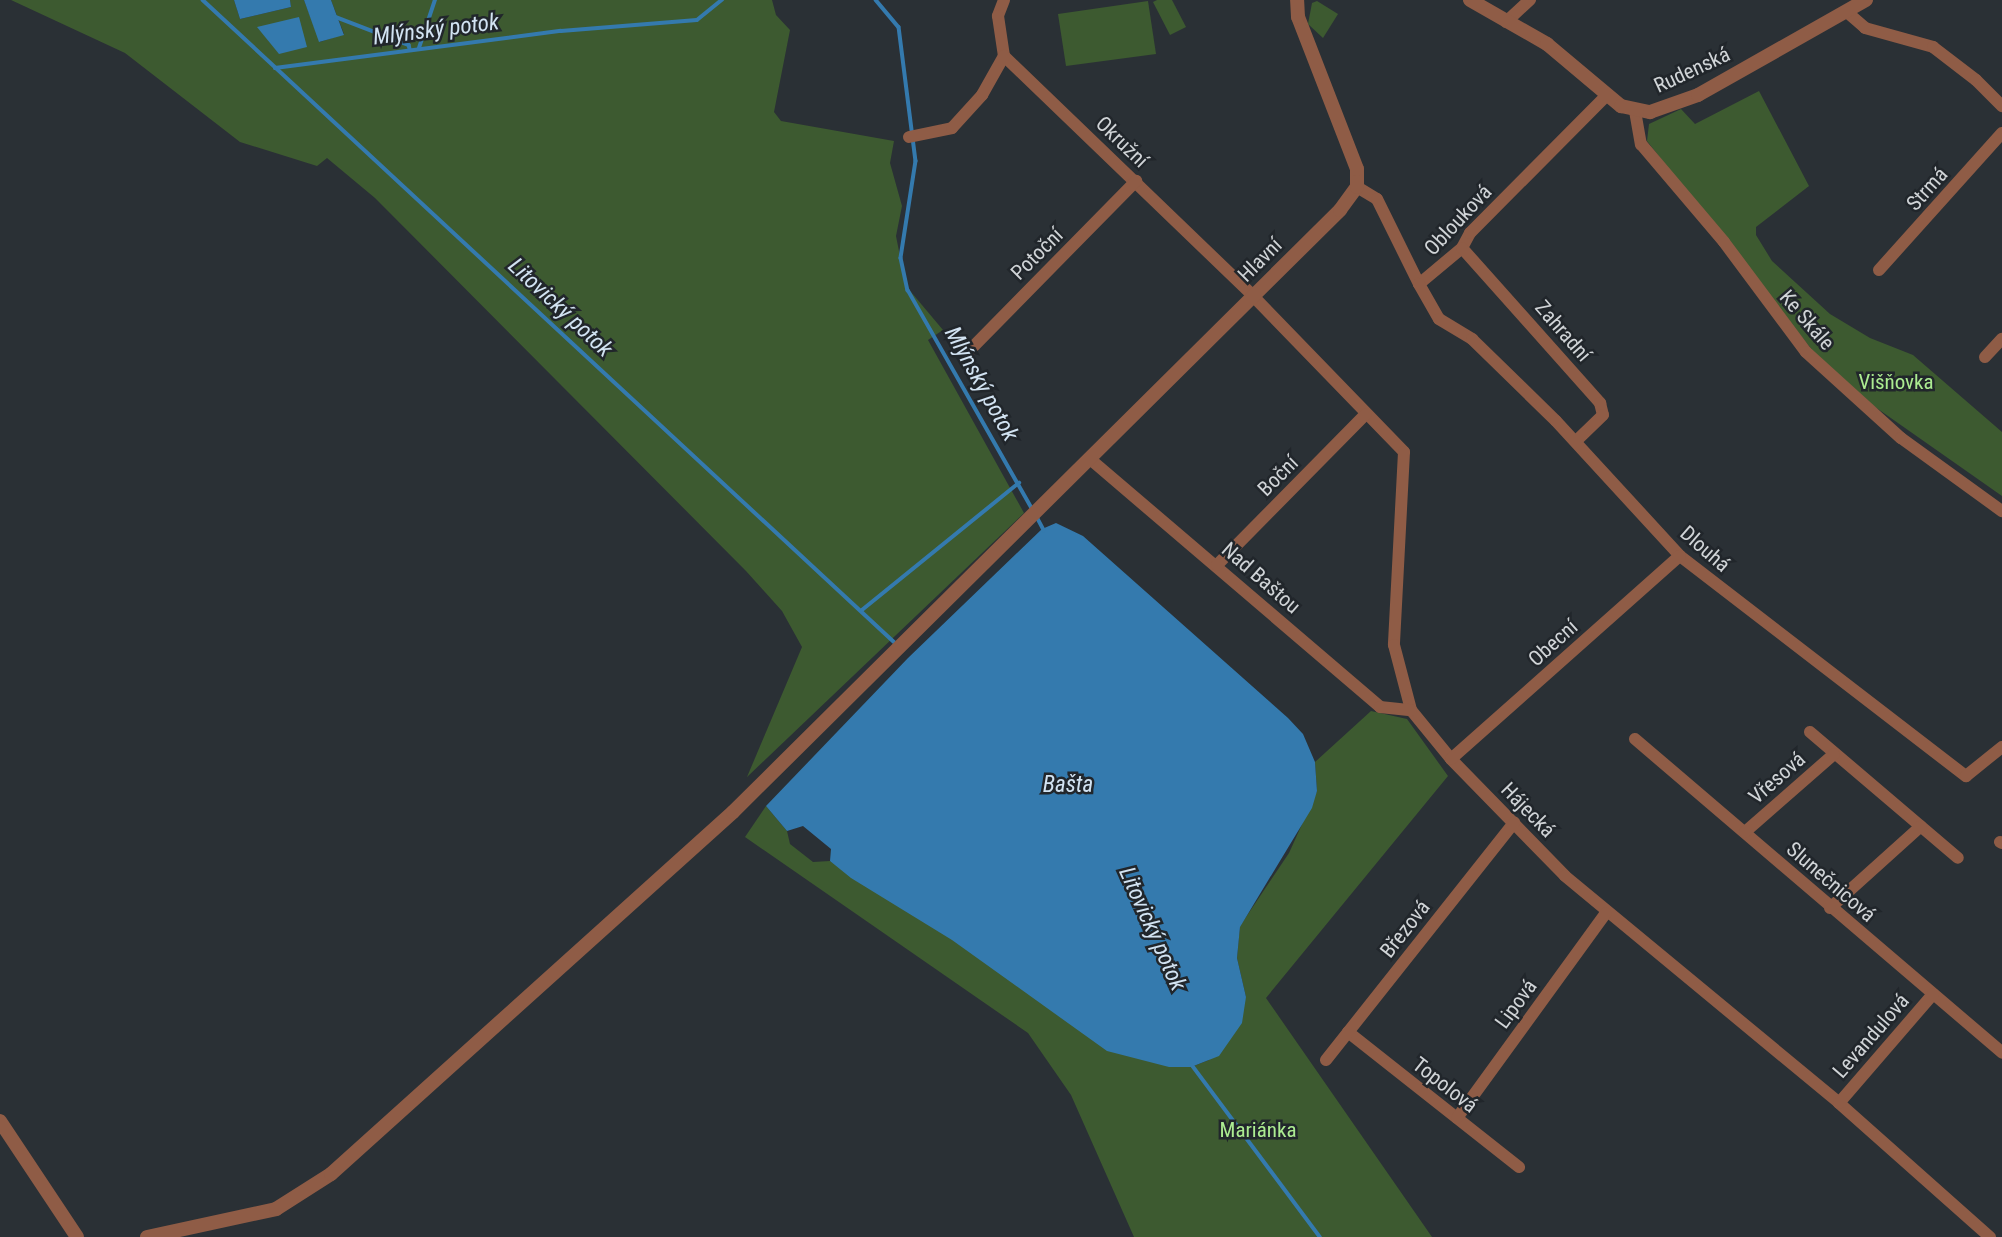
<!DOCTYPE html>
<html>
<head>
<meta charset="utf-8">
<style>
	body { margin:0 }
	#map { position:relative; width:2002px; height:1237px; overflow:hidden; background:#2a3035; font-family:"Roboto Condensed",sans-serif }
	div>[style] { position:absolute }
	.green>* { inset:0; background:#3d5a30 }
	.water>* { inset:0; background:#347aae }
	.stream>* { height:3.5px; margin:-1.75px; padding:0 1.75px; transform-origin:1.75px; border-radius:1.75px; background:#347aae }
	.minor>* { height:12px; margin:-6px; padding:0 6px; transform-origin:6px; border-radius:6px; background:#8f5c46 }
	.tertiary>* { height:14px; margin:-7px; padding:0 7px; transform-origin:7px; border-radius:7px; background:#8f5c46 }
	span { translate:-50% -50%; white-space:nowrap; text-align:center; line-height:1.15; -webkit-text-stroke:5px #21262b; paint-order:stroke }
	.street-label { font-size:21px; color:#d0d4d7 }
	.park-label { font-size:21px; color:#acec91 }
	.water-label { font-size:23px; color:#d2e3f2; font-style:italic }
</style>
</head>
<body>
<div id="map">
	<div class="green">
		<i style="clip-path:polygon(11px 0,234px 0,240px 19px,291px 7px,290px 0,304px 0,320px 42px,344px 34px,331px 0,772px 0,776px 15px,790px 30px,774px 112px,781px 121px,894px 141px,890px 163px,902px 206px,896px 236px,906px 286px,943px 330px,928px 340px,1024px 513px,747px 777px,802px 647px,782px 611px,746px 571px,375px 198px,327px 158px,317px 166px,240px 142px,125px 53px)"></i>
		<i style="clip-path:polygon(1157px 0,1172px 0,1186px 27px,1170px 35px,1153px 2px)"></i>
		<i style="clip-path:polygon(1148px 1px,1156px 54px,1066px 66px,1058px 14px)"></i>
		<i style="clip-path:polygon(1317px 1px,1338px 14px,1323px 38px,1308px 24px,1312px 3px)"></i>
		<i style="clip-path:polygon(1759px 91px,1809px 186px,1756px 227px,1756px 235px,1772px 261px,1830px 314px,1870px 338px,1913px 355px,2002px 432px,2002px 496px,1868px 402px,1813px 351px,1647px 141px,1649px 124px,1681px 109px,1695px 124px)"></i>
		<i style="clip-path:polygon(1371px 711px,1407px 719px,1448px 776px,1266px 998px,1432px 1237px,1134px 1237px,1071px 1095px,1028px 1033px,745px 837px,766px 806px,787px 831px,790px 844px,813px 862px,830px 861px,1159px 1062px,1191px 1067px,1209px 1060px,1246px 997px,1237px 958px,1240px 926px,1289px 853px,1317px 791px,1315px 762px)"></i>
	</div>
	<div class="water">
		<i style="clip-path:polygon(234px 0,290px 0,291px 7px,240px 19px)"></i>
		<i style="clip-path:polygon(304px 0,331px 0,344px 35px,319px 42px)"></i>
		<i style="clip-path:polygon(299px 17px,307px 47px,279px 54px,257px 27px)"></i>
		<i style="clip-path:polygon(1056px 523px,1083px 536px,1288px 718px,1303px 734px,1315px 762px,1317px 791px,1312px 808px,1240px 927px,1237px 958px,1246px 997px,1242px 1023px,1219px 1056px,1191px 1067px,1169px 1067px,1107px 1051px,952px 940px,851px 878px,830px 861px,831px 849px,803px 826px,787px 831px,766px 806px,908px 658px,1042px 529px)"></i>
	</div>
	<div class="stream">
		<i style="left:203px;top:0;width:943px;rotate:42.89deg"></i>
		<i style="left:876px;top:0;width:35px;rotate:50deg"></i>
		<i style="left:899px;top:27px;width:135px;rotate:82.8deg"></i>
		<i style="left:916px;top:161px;width:98px;rotate:98.8deg"></i>
		<i style="left:901px;top:258px;width:33px;rotate:78deg"></i>
		<i style="left:908px;top:290px;width:251px;rotate:60.4deg"></i>
		<i style="left:333px;top:16px;width:81px;rotate:20.9deg"></i>
		<i style="left:409px;top:45px;width:4px;rotate:76deg"></i>
		<i style="left:419px;top:48px;width:51px;rotate:-71.6deg"></i>
		<i style="left:275px;top:68px;width:288px;rotate:-7.4deg"></i>
		<i style="left:561px;top:31px;width:136px;rotate:-4.6deg"></i>
		<i style="left:697px;top:20px;width:32px;rotate:-39deg"></i>
		<i style="left:1036px;top:515px;width:17px;rotate:62deg"></i>
		<i style="left:862px;top:610px;width:202px;rotate:-39deg"></i>
		<i style="left:1192px;top:1065px;width:214px;rotate:53.3deg"></i>
	</div>
	<div class="minor">
		<i style="left:1004px;top:0;width:17px;rotate:111deg"></i>
		<i style="left:998px;top:16px;width:40px;rotate:81.5deg"></i>
		<i style="left:1004px;top:56px;width:346px;rotate:43.9deg"></i>
		<i style="left:1253px;top:296px;width:217px;rotate:45.9deg"></i>
		<i style="left:1404px;top:452px;width:193px;rotate:93deg"></i>
		<i style="left:1394px;top:645px;width:67px;rotate:75.3deg"></i>
		<i style="left:1411px;top:710px;width:63px;rotate:50.8deg"></i>
		<i style="left:1451px;top:759px;width:163px;rotate:45.7deg"></i>
		<i style="left:1565px;top:876px;width:356px;rotate:39.6deg"></i>
		<i style="left:1839px;top:1103px;width:202px;rotate:41.6deg"></i>
		<i style="left:1848px;top:13px;width:23px;rotate:41deg"></i>
		<i style="left:1865px;top:28px;width:71px;rotate:15.6deg"></i>
		<i style="left:1933px;top:47px;width:54px;rotate:37.5deg"></i>
		<i style="left:1976px;top:80px;width:37px;rotate:45deg"></i>
		<i style="left:1506px;top:22px;width:33px;rotate:-43deg"></i>
		<i style="left:1635px;top:111px;width:34px;rotate:80deg"></i>
		<i style="left:1641px;top:144px;width:128px;rotate:49.7deg"></i>
		<i style="left:1724px;top:242px;width:137px;rotate:53.3deg"></i>
		<i style="left:1806px;top:352px;width:128px;rotate:42.2deg"></i>
		<i style="left:1901px;top:438px;width:125px;rotate:35.9deg"></i>
		<i style="left:909px;top:137px;width:44px;rotate:-11.8deg"></i>
		<i style="left:952px;top:128px;width:45px;rotate:-47.7deg"></i>
		<i style="left:982px;top:95px;width:45px;rotate:-60.6deg"></i>
		<i style="left:1357px;top:187px;width:23px;rotate:31deg"></i>
		<i style="left:1377px;top:199px;width:95px;rotate:63.7deg"></i>
		<i style="left:1419px;top:284px;width:56px;rotate:-39.9deg"></i>
		<i style="left:1462px;top:248px;width:17px;rotate:-62deg"></i>
		<i style="left:1470px;top:233px;width:193px;rotate:-45.2deg"></i>
		<i style="left:1462px;top:248px;width:208px;rotate:48.3deg"></i>
		<i style="left:1600px;top:403px;width:12px;rotate:76deg"></i>
		<i style="left:1603px;top:415px;width:37px;rotate:136deg"></i>
		<i style="left:1879px;top:270px;width:184px;rotate:-48.1deg"></i>
		<i style="left:1419px;top:284px;width:40px;rotate:60.3deg"></i>
		<i style="left:1439px;top:319px;width:39px;rotate:31deg"></i>
		<i style="left:1472px;top:339px;width:117px;rotate:44.3deg"></i>
		<i style="left:1556px;top:421px;width:183px;rotate:47.4deg"></i>
		<i style="left:1680px;top:556px;width:361px;rotate:37.6deg"></i>
		<i style="left:1966px;top:776px;width:46px;rotate:-38.9deg"></i>
		<i style="left:966px;top:354px;width:243px;rotate:-45.5deg"></i>
		<i style="left:1985px;top:357px;width:25px;rotate:-47deg"></i>
		<i style="left:1090px;top:459px;width:382px;rotate:40.5deg"></i>
		<i style="left:1380px;top:707px;width:31px;rotate:6deg"></i>
		<i style="left:1217px;top:565px;width:212px;rotate:-45.4deg"></i>
		<i style="left:1810px;top:732px;width:194px;rotate:40.4deg"></i>
		<i style="left:1635px;top:739px;width:483px;rotate:40.5deg"></i>
		<i style="left:1451px;top:759px;width:306px;rotate:-41.6deg"></i>
		<i style="left:1745px;top:832px;width:118px;rotate:-41.2deg"></i>
		<i style="left:2000px;top:842px;width:2px;rotate:27deg"></i>
		<i style="left:1830px;top:908px;width:122px;rotate:-42deg"></i>
		<i style="left:1348px;top:1032px;width:218px;rotate:38.3deg"></i>
		<i style="left:1326px;top:1060px;width:303px;rotate:-51.6deg"></i>
		<i style="left:1839px;top:1103px;width:144px;rotate:-49.2deg"></i>
		<i style="left:1457px;top:1118px;width:253px;rotate:-54deg"></i>
	</div>
	<div class="tertiary">
		<i style="left:1470px;top:0;width:89px;rotate:29.7deg"></i>
		<i style="left:1547px;top:44px;width:97px;rotate:40deg"></i>
		<i style="left:1621px;top:106px;width:30px;rotate:12deg"></i>
		<i style="left:1650px;top:112px;width:51px;rotate:-19.5deg"></i>
		<i style="left:1698px;top:95px;width:193px;rotate:-29.5deg"></i>
		<i style="left:0;top:1121px;width:139px;rotate:56.4deg"></i>
		<i style="left:147px;top:1237px;width:132px;rotate:-12.2deg"></i>
		<i style="left:276px;top:1209px;width:65px;rotate:-32.5deg"></i>
		<i style="left:331px;top:1174px;width:541px;rotate:-42deg"></i>
		<i style="left:733px;top:812px;width:855px;rotate:-44.76deg"></i>
		<i style="left:1340px;top:210px;width:29px;rotate:-54deg"></i>
		<i style="left:1357px;top:187px;width:18px;rotate:-90deg"></i>
		<i style="left:1357px;top:169px;width:163px;rotate:-111.2deg"></i>
		<i style="left:1298px;top:17px;width:17px;rotate:-93deg"></i>
	</div>
	<div class="street-label">
		<span style="left:1692px;top:70px;rotate:-25deg">Rudenská</span>
		<span style="left:1122px;top:142px;rotate:44deg">Okružní</span>
		<span style="left:1927px;top:189px;rotate:-48deg">Strmá</span>
		<span style="left:1458px;top:220px;rotate:-47deg">Oblouková</span>
		<span style="left:1037px;top:254px;rotate:-45deg">Potoční</span>
		<span style="left:1260px;top:260px;rotate:-45deg">Hlavní</span>
		<span style="left:1807px;top:320px;rotate:49deg">Ke Skále</span>
		<span style="left:1563px;top:331px;rotate:49deg">Zahradní</span>
		<span style="left:1278px;top:476px;rotate:-45deg">Boční</span>
		<span style="left:1705px;top:549px;rotate:41deg">Dlouhá</span>
		<span style="left:1261px;top:578px;rotate:41deg">Nad Baštou</span>
		<span style="left:1553px;top:643px;rotate:-42deg">Obecní</span>
		<span style="left:1777px;top:778px;rotate:-41deg">Vřesová</span>
		<span style="left:1528px;top:810px;rotate:46deg">Hájecká</span>
		<span style="left:1831px;top:882px;rotate:41deg">Slunečnicová</span>
		<span style="left:1405px;top:929px;rotate:-52deg">Březová</span>
		<span style="left:1516px;top:1004px;rotate:-54deg">Lipová</span>
		<span style="left:1871px;top:1036px;rotate:-49deg">Levandulová</span>
		<span style="left:1445px;top:1085px;rotate:38deg">Topolová</span>
	</div>
	<div class="park-label">
		<span style="left:1896px;top:382px">Višňovka</span>
		<span style="left:1258px;top:1130px">Mariánka</span>
	</div>
	<div class="water-label">
		<span style="left:436px;top:30px;rotate:-7deg">Mlýnský potok</span>
		<span style="left:560px;top:308px;rotate:43deg">Litovický potok</span>
		<span style="left:981px;top:384px;rotate:61deg">Mlýnský potok</span>
		<span style="left:1068px;top:785px">Bašta</span>
		<span style="left:1152px;top:929px;rotate:66deg">Litovický potok</span>
	</div>
</div>
</body>
</html>
